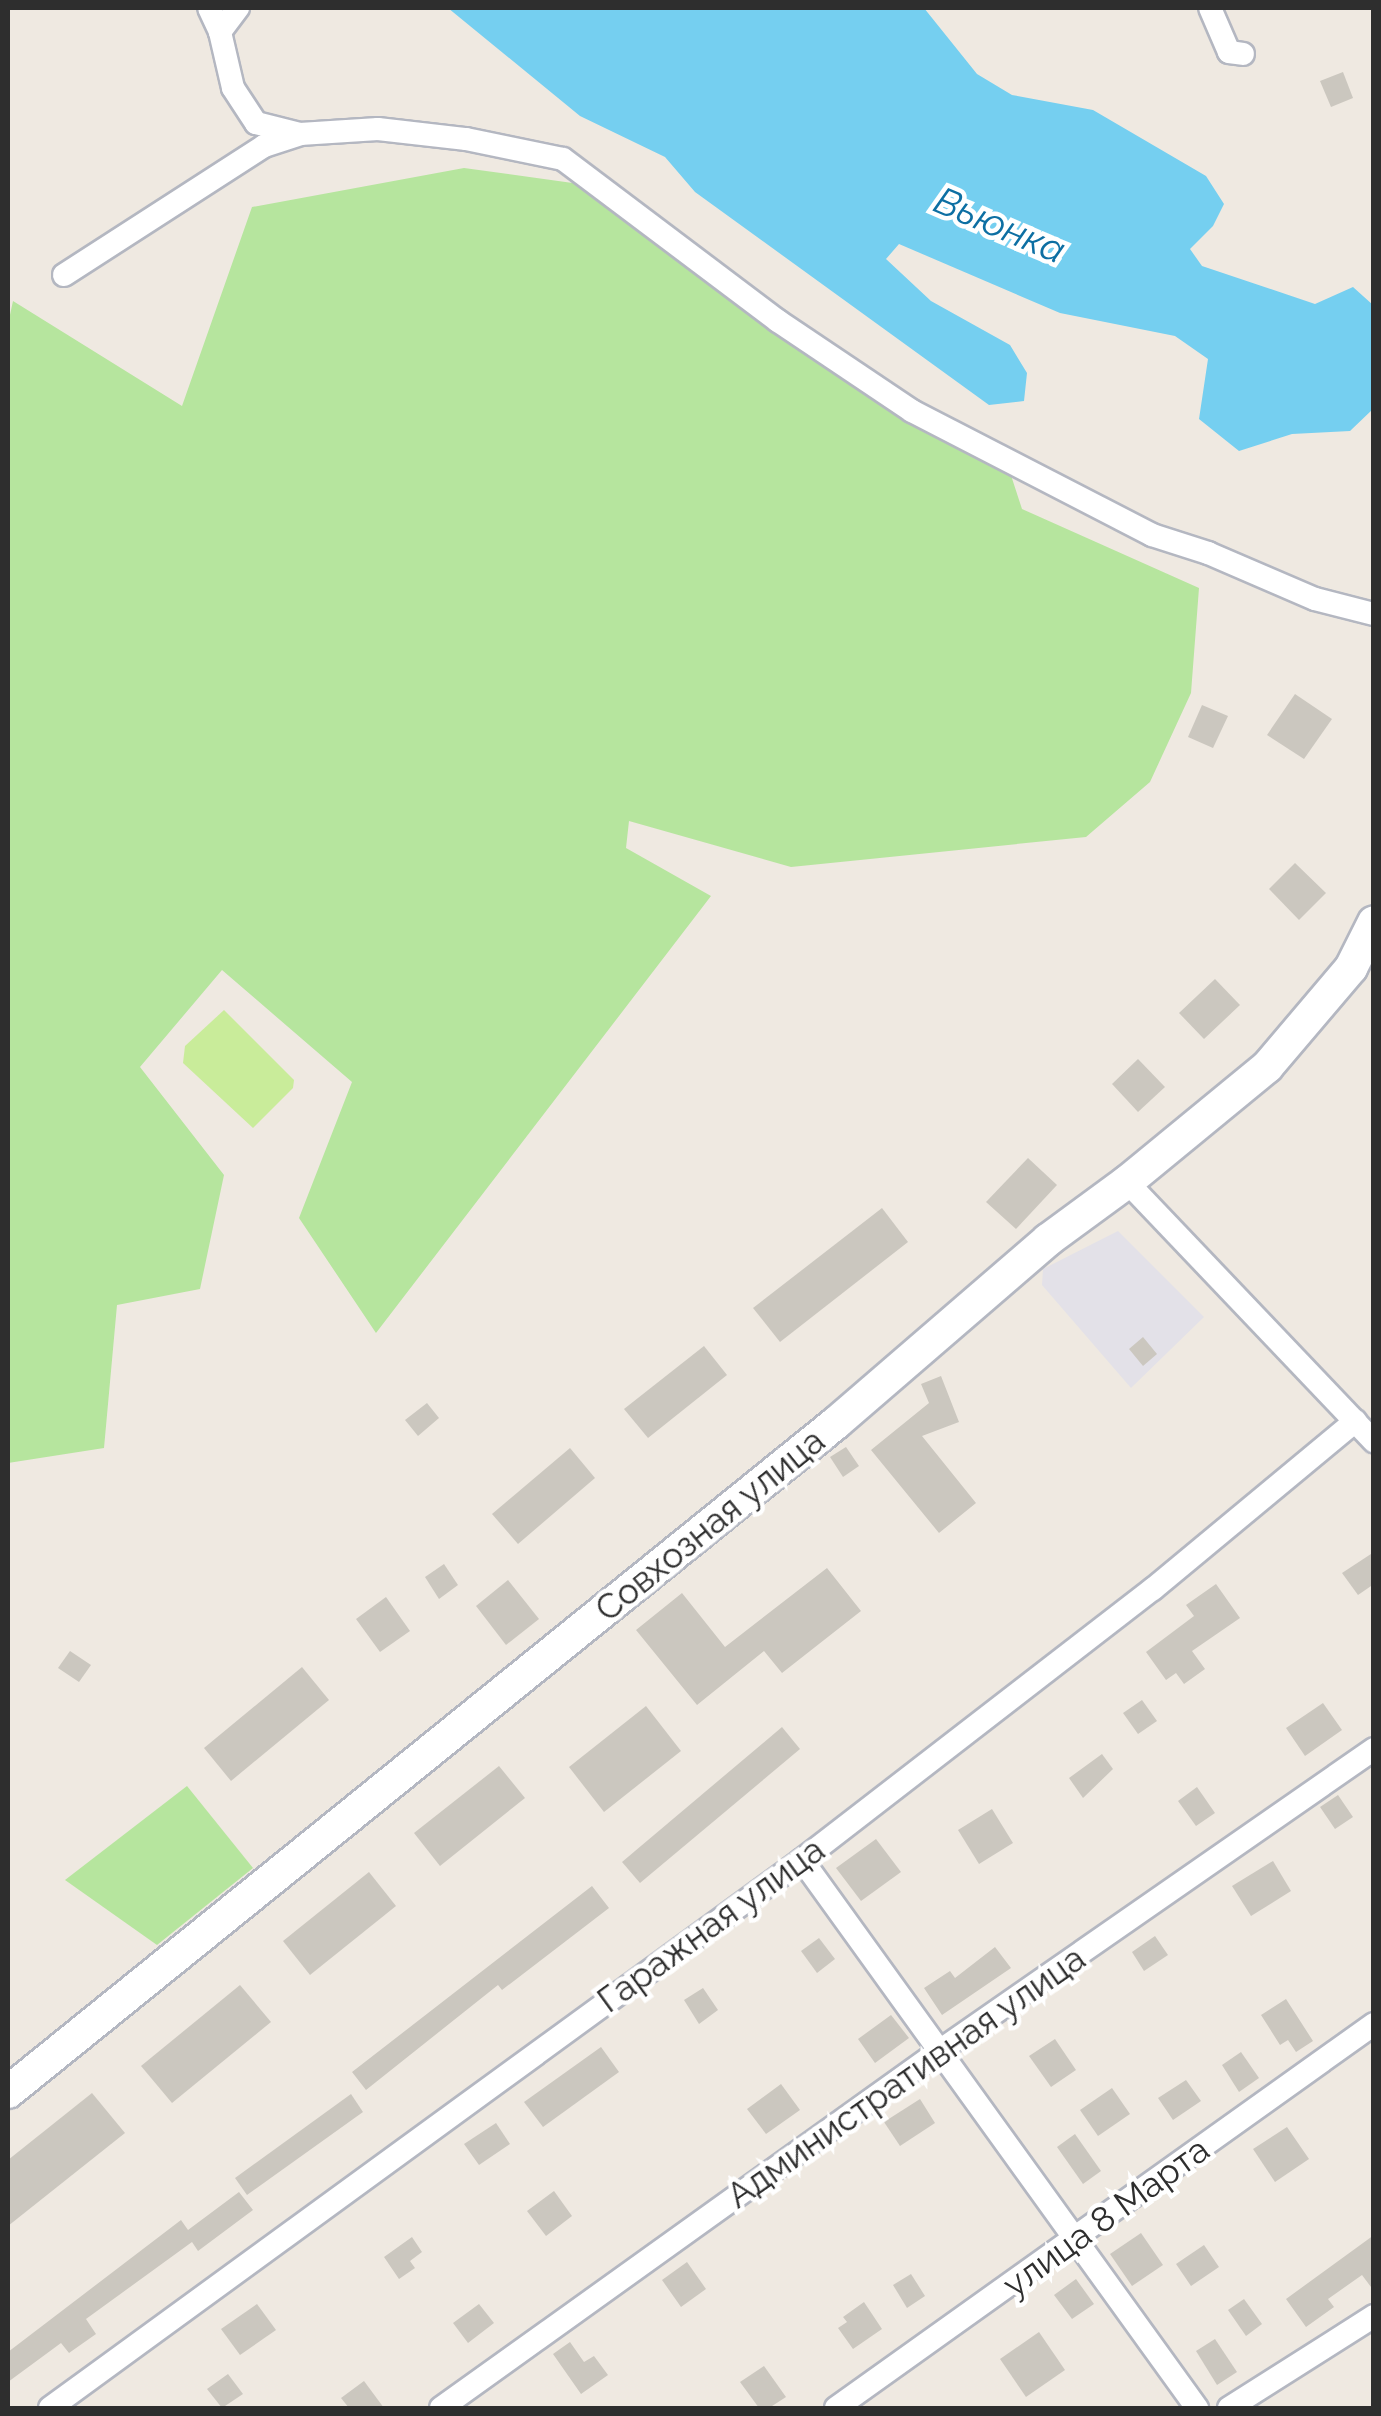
<!DOCTYPE html>
<html>
<head>
<meta charset="utf-8">
<style>
	body { margin:0 }
	#map { position:relative; width:1381px; height:2416px; overflow:hidden; background:#efe9e1; font-family:Raleway,sans-serif }
	div>[style] { position:absolute }
	.industrial>* { inset:0; background:#e3e1e8 }
	.green>* { inset:0; background:#b6e59e }
	.pitch>* { inset:0; background:#c9ec9a }
	.water>* { inset:0; background:#75cff0 }
	.building>* { inset:0; background:#cbc7bf }
	.roads { filter:drop-shadow(2px 0 #b4b7c1) drop-shadow(-2px 0 #b4b7c1) drop-shadow(0 2px #b4b7c1) drop-shadow(0 -2px #b4b7c1) }
	.street>* { height:22px; margin:-11px; padding:0 11px; transform-origin:11px; border-radius:11px; background:#fff }
	.secondary>* { height:32px; margin:-16px; padding:0 16px; transform-origin:16px; border-radius:16px; background:#fff }
	span { translate:-50% -50%; white-space:nowrap; text-align:center; line-height:1.15; -webkit-text-stroke:9px #fff; paint-order:stroke }
	.street-label { font-size:35px; color:#2e2e2e }
	.water-label { font-size:38px; color:#0d6fa3; font-style:italic }
	.frame { position:absolute; inset:0; border:10px solid #2e2e2e; pointer-events:none }
</style>
</head>
<body>
<div id="map">
	<div class="industrial">
		<i style="clip-path:polygon(1118px 1231px,1204px 1317px,1131px 1388px,1042px 1285px,1043px 1269px)"></i>
	</div>
	<div class="green">
		<i style="clip-path:polygon(464px 168px,594px 186px,1006px 460px,1022px 509px,1199px 588px,1191px 693px,1150px 782px,1086px 837px,791px 867px,629px 821px,626px 848px,711px 896px,376px 1333px,299px 1218px,352px 1082px,222px 970px,140px 1067px,224px 1175px,200px 1289px,117px 1305px,104px 1448px,8px 1463px,8px 324px,13px 301px,182px 406px,252px 207px)"></i>
		<i style="clip-path:polygon(187px 1786px,253px 1868px,157px 1945px,65px 1880px)"></i>
	</div>
	<div class="pitch">
		<i style="clip-path:polygon(224px 1010px,294px 1080px,293px 1088px,253px 1128px,183px 1063px,185px 1046px)"></i>
	</div>
	<div class="water">
		<i style="clip-path:polygon(448px 8px,924px 8px,977px 74px,1012px 95px,1093px 110px,1206px 176px,1224px 204px,1213px 226px,1190px 249px,1202px 266px,1315px 304px,1353px 287px,1373px 305px,1373px 409px,1350px 431px,1292px 434px,1239px 451px,1199px 419px,1208px 359px,1175px 336px,1060px 313px,899px 244px,886px 259px,931px 301px,1010px 345px,1027px 373px,1024px 401px,989px 405px,695px 192px,665px 157px,580px 116px)"></i>
	</div>
	<div class="building">
		<i style="clip-path:polygon(1343px 72px,1353px 98px,1331px 107px,1320px 81px)"></i>
		<i style="clip-path:polygon(1295px 694px,1332px 719px,1304px 759px,1267px 735px)"></i>
		<i style="clip-path:polygon(1202px 705px,1228px 716px,1213px 748px,1188px 737px)"></i>
		<i style="clip-path:polygon(1295px 863px,1326px 893px,1299px 920px,1269px 889px)"></i>
		<i style="clip-path:polygon(1215px 979px,1240px 1005px,1204px 1039px,1179px 1013px)"></i>
		<i style="clip-path:polygon(1138px 1059px,1165px 1087px,1138px 1112px,1112px 1084px)"></i>
		<i style="clip-path:polygon(1028px 1158px,1057px 1185px,1016px 1229px,986px 1202px)"></i>
		<i style="clip-path:polygon(882px 1208px,908px 1242px,780px 1342px,753px 1308px)"></i>
		<i style="clip-path:polygon(1143px 1337px,1157px 1354px,1143px 1366px,1129px 1349px)"></i>
		<i style="clip-path:polygon(704px 1346px,727px 1375px,648px 1438px,624px 1409px)"></i>
		<i style="clip-path:polygon(941px 1376px,959px 1422px,922px 1436px,976px 1503px,939px 1533px,871px 1450px,929px 1403px,921px 1384px)"></i>
		<i style="clip-path:polygon(427px 1403px,439px 1418px,418px 1436px,405px 1420px)"></i>
		<i style="clip-path:polygon(846px 1447px,859px 1466px,843px 1477px,830px 1457px)"></i>
		<i style="clip-path:polygon(570px 1448px,595px 1478px,518px 1544px,492px 1514px)"></i>
		<i style="clip-path:polygon(1374px 1552px,1374px 1584px,1358px 1595px,1342px 1573px)"></i>
		<i style="clip-path:polygon(444px 1564px,458px 1585px,439px 1599px,425px 1577px)"></i>
		<i style="clip-path:polygon(827px 1568px,861px 1611px,782px 1673px,764px 1651px,697px 1705px,636px 1630px,682px 1593px,725px 1647px)"></i>
		<i style="clip-path:polygon(508px 1580px,539px 1619px,506px 1645px,476px 1606px)"></i>
		<i style="clip-path:polygon(1216px 1584px,1240px 1618px,1192px 1651px,1205px 1669px,1184px 1684px,1176px 1673px,1166px 1680px,1146px 1652px,1194px 1616px,1186px 1605px)"></i>
		<i style="clip-path:polygon(386px 1597px,410px 1631px,380px 1652px,356px 1619px)"></i>
		<i style="clip-path:polygon(70px 1651px,91px 1665px,79px 1682px,58px 1668px)"></i>
		<i style="clip-path:polygon(302px 1667px,329px 1700px,231px 1781px,204px 1748px)"></i>
		<i style="clip-path:polygon(1142px 1700px,1157px 1721px,1138px 1734px,1123px 1713px)"></i>
		<i style="clip-path:polygon(1323px 1703px,1342px 1730px,1305px 1756px,1286px 1728px)"></i>
		<i style="clip-path:polygon(646px 1706px,681px 1751px,604px 1812px,569px 1767px)"></i>
		<i style="clip-path:polygon(782px 1727px,800px 1749px,640px 1883px,622px 1862px)"></i>
		<i style="clip-path:polygon(1102px 1754px,1113px 1769px,1083px 1798px,1069px 1778px)"></i>
		<i style="clip-path:polygon(499px 1766px,525px 1798px,440px 1866px,414px 1833px)"></i>
		<i style="clip-path:polygon(1197px 1787px,1215px 1813px,1196px 1826px,1178px 1801px)"></i>
		<i style="clip-path:polygon(1338px 1795px,1353px 1817px,1335px 1829px,1320px 1807px)"></i>
		<i style="clip-path:polygon(992px 1809px,1013px 1843px,979px 1864px,958px 1830px)"></i>
		<i style="clip-path:polygon(876px 1839px,901px 1872px,861px 1901px,836px 1868px)"></i>
		<i style="clip-path:polygon(1273px 1861px,1291px 1891px,1251px 1916px,1232px 1886px)"></i>
		<i style="clip-path:polygon(369px 1872px,396px 1906px,310px 1975px,283px 1941px)"></i>
		<i style="clip-path:polygon(592px 1886px,609px 1908px,502px 1990px,498px 1985px,366px 2090px,352px 2072px)"></i>
		<i style="clip-path:polygon(1155px 1936px,1168px 1955px,1144px 1971px,1132px 1952px)"></i>
		<i style="clip-path:polygon(819px 1938px,835px 1959px,817px 1973px,801px 1951px)"></i>
		<i style="clip-path:polygon(995px 1947px,1011px 1968px,942px 2015px,924px 1988px,950px 1971px,955px 1978px)"></i>
		<i style="clip-path:polygon(240px 1985px,271px 2022px,172px 2103px,141px 2066px)"></i>
		<i style="clip-path:polygon(703px 1988px,718px 2010px,699px 2024px,684px 2000px)"></i>
		<i style="clip-path:polygon(1286px 1999px,1313px 2041px,1296px 2052px,1288px 2040px,1280px 2045px,1261px 2015px)"></i>
		<i style="clip-path:polygon(891px 2015px,909px 2038px,875px 2063px,858px 2039px)"></i>
		<i style="clip-path:polygon(1055px 2039px,1076px 2070px,1051px 2087px,1029px 2056px)"></i>
		<i style="clip-path:polygon(601px 2047px,619px 2072px,543px 2127px,524px 2102px)"></i>
		<i style="clip-path:polygon(1241px 2052px,1259px 2078px,1239px 2092px,1222px 2065px)"></i>
		<i style="clip-path:polygon(1186px 2080px,1201px 2101px,1173px 2120px,1158px 2098px)"></i>
		<i style="clip-path:polygon(781px 2084px,800px 2110px,766px 2134px,747px 2109px)"></i>
		<i style="clip-path:polygon(1112px 2088px,1130px 2114px,1098px 2136px,1080px 2110px)"></i>
		<i style="clip-path:polygon(92px 2093px,125px 2133px,8px 2226px,8px 2160px)"></i>
		<i style="clip-path:polygon(351px 2094px,363px 2112px,247px 2195px,235px 2178px)"></i>
		<i style="clip-path:polygon(920px 2099px,935px 2123px,900px 2146px,884px 2122px)"></i>
		<i style="clip-path:polygon(496px 2123px,510px 2144px,479px 2165px,464px 2144px)"></i>
		<i style="clip-path:polygon(1287px 2127px,1309px 2159px,1275px 2182px,1253px 2149px)"></i>
		<i style="clip-path:polygon(1075px 2134px,1101px 2171px,1083px 2184px,1057px 2147px)"></i>
		<i style="clip-path:polygon(554px 2191px,572px 2216px,546px 2236px,527px 2211px)"></i>
		<i style="clip-path:polygon(239px 2192px,253px 2210px,198px 2251px,192px 2242px,86px 2319px,96px 2334px,69px 2353px,61px 2343px,8px 2382px,8px 2352px,181px 2220px,188px 2230px)"></i>
		<i style="clip-path:polygon(1141px 2233px,1163px 2265px,1132px 2286px,1110px 2254px)"></i>
		<i style="clip-path:polygon(1374px 2235px,1374px 2291px,1362px 2275px,1328px 2299px,1334px 2307px,1306px 2327px,1286px 2299px)"></i>
		<i style="clip-path:polygon(412px 2237px,422px 2252px,410px 2261px,415px 2268px,399px 2279px,384px 2257px)"></i>
		<i style="clip-path:polygon(1204px 2245px,1219px 2267px,1191px 2286px,1176px 2264px)"></i>
		<i style="clip-path:polygon(687px 2262px,706px 2289px,681px 2307px,662px 2280px)"></i>
		<i style="clip-path:polygon(911px 2274px,925px 2296px,907px 2308px,893px 2285px)"></i>
		<i style="clip-path:polygon(1076px 2279px,1094px 2304px,1072px 2319px,1054px 2295px)"></i>
		<i style="clip-path:polygon(1244px 2299px,1262px 2324px,1246px 2336px,1228px 2310px)"></i>
		<i style="clip-path:polygon(864px 2302px,882px 2329px,853px 2349px,838px 2328px,847px 2322px,843px 2317px)"></i>
		<i style="clip-path:polygon(257px 2304px,276px 2330px,240px 2355px,221px 2329px)"></i>
		<i style="clip-path:polygon(479px 2304px,494px 2323px,468px 2343px,453px 2323px)"></i>
		<i style="clip-path:polygon(1039px 2332px,1065px 2370px,1026px 2397px,1000px 2359px)"></i>
		<i style="clip-path:polygon(1215px 2339px,1237px 2372px,1217px 2385px,1196px 2351px)"></i>
		<i style="clip-path:polygon(570px 2342px,584px 2362px,594px 2356px,608px 2375px,581px 2394px,553px 2354px)"></i>
		<i style="clip-path:polygon(764px 2366px,786px 2397px,769px 2408px,759px 2408px,740px 2382px)"></i>
		<i style="clip-path:polygon(228px 2374px,243px 2394px,222px 2408px,207px 2389px)"></i>
		<i style="clip-path:polygon(364px 2381px,384px 2408px,349px 2408px,341px 2398px)"></i>
	</div>
	<div class="roads">
		<div class="street">
			<i style="left:209px;top:8px;width:26px;rotate:65deg"></i>
			<i style="left:238px;top:8px;width:30px;rotate:127deg"></i>
			<i style="left:220px;top:32px;width:57px;rotate:76.9deg"></i>
			<i style="left:233px;top:88px;width:42px;rotate:56.7deg"></i>
			<i style="left:256px;top:123px;width:45px;rotate:14deg"></i>
			<i style="left:1210px;top:8px;width:48px;rotate:66.6deg"></i>
			<i style="left:1229px;top:52px;width:14px;rotate:8deg"></i>
			<i style="left:64px;top:275px;width:238px;rotate:-32.8deg"></i>
			<i style="left:264px;top:146px;width:38px;rotate:-18deg"></i>
			<i style="left:300px;top:134px;width:78px;rotate:-3.7deg"></i>
			<i style="left:378px;top:129px;width:89px;rotate:6.5deg"></i>
			<i style="left:466px;top:139px;width:99px;rotate:11.7deg"></i>
			<i style="left:563px;top:159px;width:269px;rotate:37deg"></i>
			<i style="left:778px;top:321px;width:161px;rotate:33.9deg"></i>
			<i style="left:912px;top:411px;width:270px;rotate:27.3deg"></i>
			<i style="left:1152px;top:535px;width:59px;rotate:17.8deg"></i>
			<i style="left:1208px;top:553px;width:116px;rotate:23.3deg"></i>
			<i style="left:1315px;top:599px;width:61px;rotate:14.3deg"></i>
			<i style="left:1127px;top:1182px;width:358px;rotate:46.4deg"></i>
			<i style="left:802px;top:1860px;width:676px;rotate:54.22deg"></i>
			<i style="left:50px;top:2408px;width:930px;rotate:-36.08deg"></i>
			<i style="left:802px;top:1860px;width:443px;rotate:-37.7deg"></i>
			<i style="left:1153px;top:1589px;width:263px;rotate:-39.7deg"></i>
			<i style="left:441px;top:2408px;width:611px;rotate:-35.61deg"></i>
			<i style="left:938px;top:2052px;width:531px;rotate:-34.8deg"></i>
			<i style="left:836px;top:2408px;width:661px;rotate:-35.52deg"></i>
			<i style="left:1229px;top:2408px;width:172px;rotate:-32.4deg"></i>
		</div>
		<div class="secondary">
			<i style="left:8px;top:2092px;width:1064px;rotate:-38.94deg"></i>
			<i style="left:836px;top:1423px;width:280px;rotate:-40.8deg"></i>
			<i style="left:1048px;top:1240px;width:98px;rotate:-36.3deg"></i>
			<i style="left:1127px;top:1182px;width:181px;rotate:-39.4deg"></i>
			<i style="left:1267px;top:1067px;width:130px;rotate:-49.7deg"></i>
			<i style="left:1351px;top:968px;width:51px;rotate:-63.4deg"></i>
		</div>
	</div>
	<div class="street-label">
		<span style="left:710px;top:1525px;rotate:-39deg">Совхозная улица</span>
		<span style="left:711px;top:1925px;rotate:-36deg">Гаражная улица</span>
		<span style="left:906px;top:2077px;rotate:-35deg">Административная улица</span>
		<span style="left:1106px;top:2217px;rotate:-36deg">улица 8 Марта</span>
	</div>
	<div class="water-label">
		<span style="left:1000px;top:225px;rotate:23deg">Вьюнка</span>
	</div>
	<div class="frame"></div>
</div>
</body>
</html>
